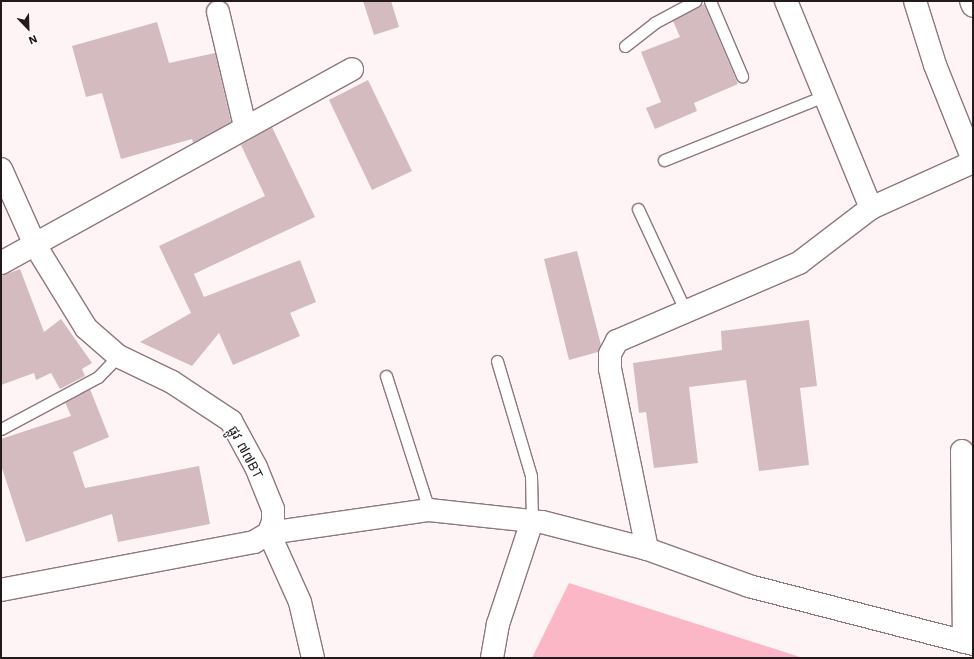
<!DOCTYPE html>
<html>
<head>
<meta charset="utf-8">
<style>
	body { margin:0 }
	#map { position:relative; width:974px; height:659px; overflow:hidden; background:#fef4f6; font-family:"Work Sans","Noto Sans Khmer",sans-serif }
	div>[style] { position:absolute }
	.green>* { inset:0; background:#fbb7c6 }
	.building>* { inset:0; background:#d4bbc0 }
	.roads { filter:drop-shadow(1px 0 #8e777c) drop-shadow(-1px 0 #8e777c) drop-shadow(0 1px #8e777c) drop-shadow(0 -1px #8e777c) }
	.lane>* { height:11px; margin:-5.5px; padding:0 5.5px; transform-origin:5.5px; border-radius:5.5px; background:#fff }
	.street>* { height:22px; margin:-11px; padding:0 11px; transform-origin:11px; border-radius:11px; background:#fff }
	.secondary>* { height:22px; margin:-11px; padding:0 11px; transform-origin:11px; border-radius:11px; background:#fff }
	span { translate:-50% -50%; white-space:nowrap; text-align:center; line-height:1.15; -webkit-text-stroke:3.5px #fff; paint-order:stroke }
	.street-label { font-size:14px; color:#231a1c }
	.frame { position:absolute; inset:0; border:2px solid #231a1c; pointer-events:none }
	.north { position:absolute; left:8px; top:8px; width:40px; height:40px; -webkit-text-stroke:3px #fff; paint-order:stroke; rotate:157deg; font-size:11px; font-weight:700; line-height:16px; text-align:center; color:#231a1c }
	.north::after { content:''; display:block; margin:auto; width:14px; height:18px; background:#231a1c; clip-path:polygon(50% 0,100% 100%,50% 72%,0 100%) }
</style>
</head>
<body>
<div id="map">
	<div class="green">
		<i style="clip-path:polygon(569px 583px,803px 658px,532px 658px)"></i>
	</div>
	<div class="building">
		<i style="clip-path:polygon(363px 1px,391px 1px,399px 27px,374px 35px)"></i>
		<i style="clip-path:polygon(704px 4px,738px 84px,694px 103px,697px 111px,655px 129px,646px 108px,661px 102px,641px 52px,680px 37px,673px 21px)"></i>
		<i style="clip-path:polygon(157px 22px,169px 63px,215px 53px,231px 122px,193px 143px,192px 139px,121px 159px,102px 93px,86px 97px,72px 46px)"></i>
		<i style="clip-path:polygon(368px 80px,412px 171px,372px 190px,329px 100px)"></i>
		<i style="clip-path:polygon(272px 127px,315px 217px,194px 274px,204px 297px,300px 260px,316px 302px,290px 313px,300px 336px,233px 365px,219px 333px,192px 366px,140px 342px,191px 313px,159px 246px,265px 196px,241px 145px)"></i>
		<i style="clip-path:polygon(577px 251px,601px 345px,598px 352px,569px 360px,544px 259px)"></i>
		<i style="clip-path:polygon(20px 269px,44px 332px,61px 319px,92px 363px,82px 369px,85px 376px,60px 389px,51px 373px,36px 380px,34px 373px,1px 385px,1px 276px)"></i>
		<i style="clip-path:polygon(809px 320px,817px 386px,800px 388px,809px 465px,759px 471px,746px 380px,689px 387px,698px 463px,654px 468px,646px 412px,639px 413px,633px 363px,722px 350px,721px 331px)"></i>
		<i style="clip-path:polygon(90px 389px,109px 437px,73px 452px,85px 488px,199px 466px,210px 524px,118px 542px,112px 514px,26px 542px,1px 465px,1px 439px,71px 416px,65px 402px)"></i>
	</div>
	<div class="roads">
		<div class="lane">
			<i style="left:710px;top:1px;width:82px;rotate:66.9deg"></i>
			<i style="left:625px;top:46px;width:37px;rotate:-38deg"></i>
			<i style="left:654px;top:23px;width:47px;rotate:-28.2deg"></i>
			<i style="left:664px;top:160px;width:172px;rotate:-21.8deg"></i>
			<i style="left:638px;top:209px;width:111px;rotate:65deg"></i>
			<i style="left:497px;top:361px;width:120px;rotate:73.5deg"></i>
			<i style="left:531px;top:476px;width:45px;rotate:88.7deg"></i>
			<i style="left:386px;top:376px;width:141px;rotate:72.2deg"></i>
			<i style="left:1px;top:429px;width:110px;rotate:-28.2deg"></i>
			<i style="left:98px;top:377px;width:29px;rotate:-46deg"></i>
		</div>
		<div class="street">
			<i style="left:786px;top:1px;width:224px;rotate:67.7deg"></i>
			<i style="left:915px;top:1px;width:67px;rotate:72.6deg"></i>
			<i style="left:935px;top:65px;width:102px;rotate:68.2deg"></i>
			<i style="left:971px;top:1px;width:5px;rotate:68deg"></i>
			<i style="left:218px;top:12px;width:117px;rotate:76.7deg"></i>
			<i style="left:1px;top:263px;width:401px;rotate:-28.9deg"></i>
			<i style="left:962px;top:451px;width:191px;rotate:89.4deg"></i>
			<i style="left:647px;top:549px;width:184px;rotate:-101.6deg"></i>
			<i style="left:610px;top:369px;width:15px;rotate:-90deg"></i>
			<i style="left:610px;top:354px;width:15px;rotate:-62deg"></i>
			<i style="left:617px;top:341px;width:198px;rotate:-23.2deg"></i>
			<i style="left:799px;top:263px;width:91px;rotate:-37.4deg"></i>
			<i style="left:871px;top:208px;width:112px;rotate:-24.3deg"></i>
			<i style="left:313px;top:658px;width:57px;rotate:-103.1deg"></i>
			<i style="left:300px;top:602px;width:76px;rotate:-114.2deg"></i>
			<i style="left:269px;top:533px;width:162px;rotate:-8.2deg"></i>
			<i style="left:429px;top:510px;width:114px;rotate:6.1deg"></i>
			<i style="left:542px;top:522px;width:108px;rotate:14.4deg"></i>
			<i style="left:647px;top:549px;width:109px;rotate:19.9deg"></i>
			<i style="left:749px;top:586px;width:231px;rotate:14.5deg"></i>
			<i style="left:492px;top:658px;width:35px;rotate:-80deg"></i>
			<i style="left:498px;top:624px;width:108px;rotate:-71.7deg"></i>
		</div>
		<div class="secondary">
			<i style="left:1px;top:169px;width:83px;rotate:65.9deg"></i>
			<i style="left:35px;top:245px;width:97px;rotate:58.4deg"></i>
			<i style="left:86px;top:328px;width:43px;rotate:41.2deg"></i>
			<i style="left:118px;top:356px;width:60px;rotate:25.7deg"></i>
			<i style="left:172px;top:382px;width:71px;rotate:33.5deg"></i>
			<i style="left:231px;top:421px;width:52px;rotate:61.5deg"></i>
			<i style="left:256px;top:467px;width:45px;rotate:68deg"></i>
			<i style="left:273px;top:509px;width:12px;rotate:90deg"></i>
			<i style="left:273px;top:521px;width:13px;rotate:108deg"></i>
			<i style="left:269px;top:533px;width:17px;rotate:149deg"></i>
			<i style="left:254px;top:542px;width:258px;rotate:169.3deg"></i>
		</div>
	</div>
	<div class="street-label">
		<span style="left:246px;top:452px;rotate:62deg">ផ្លូវ ៧៧BT</span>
	</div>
	<div class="frame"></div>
	<div class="north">N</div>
</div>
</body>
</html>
